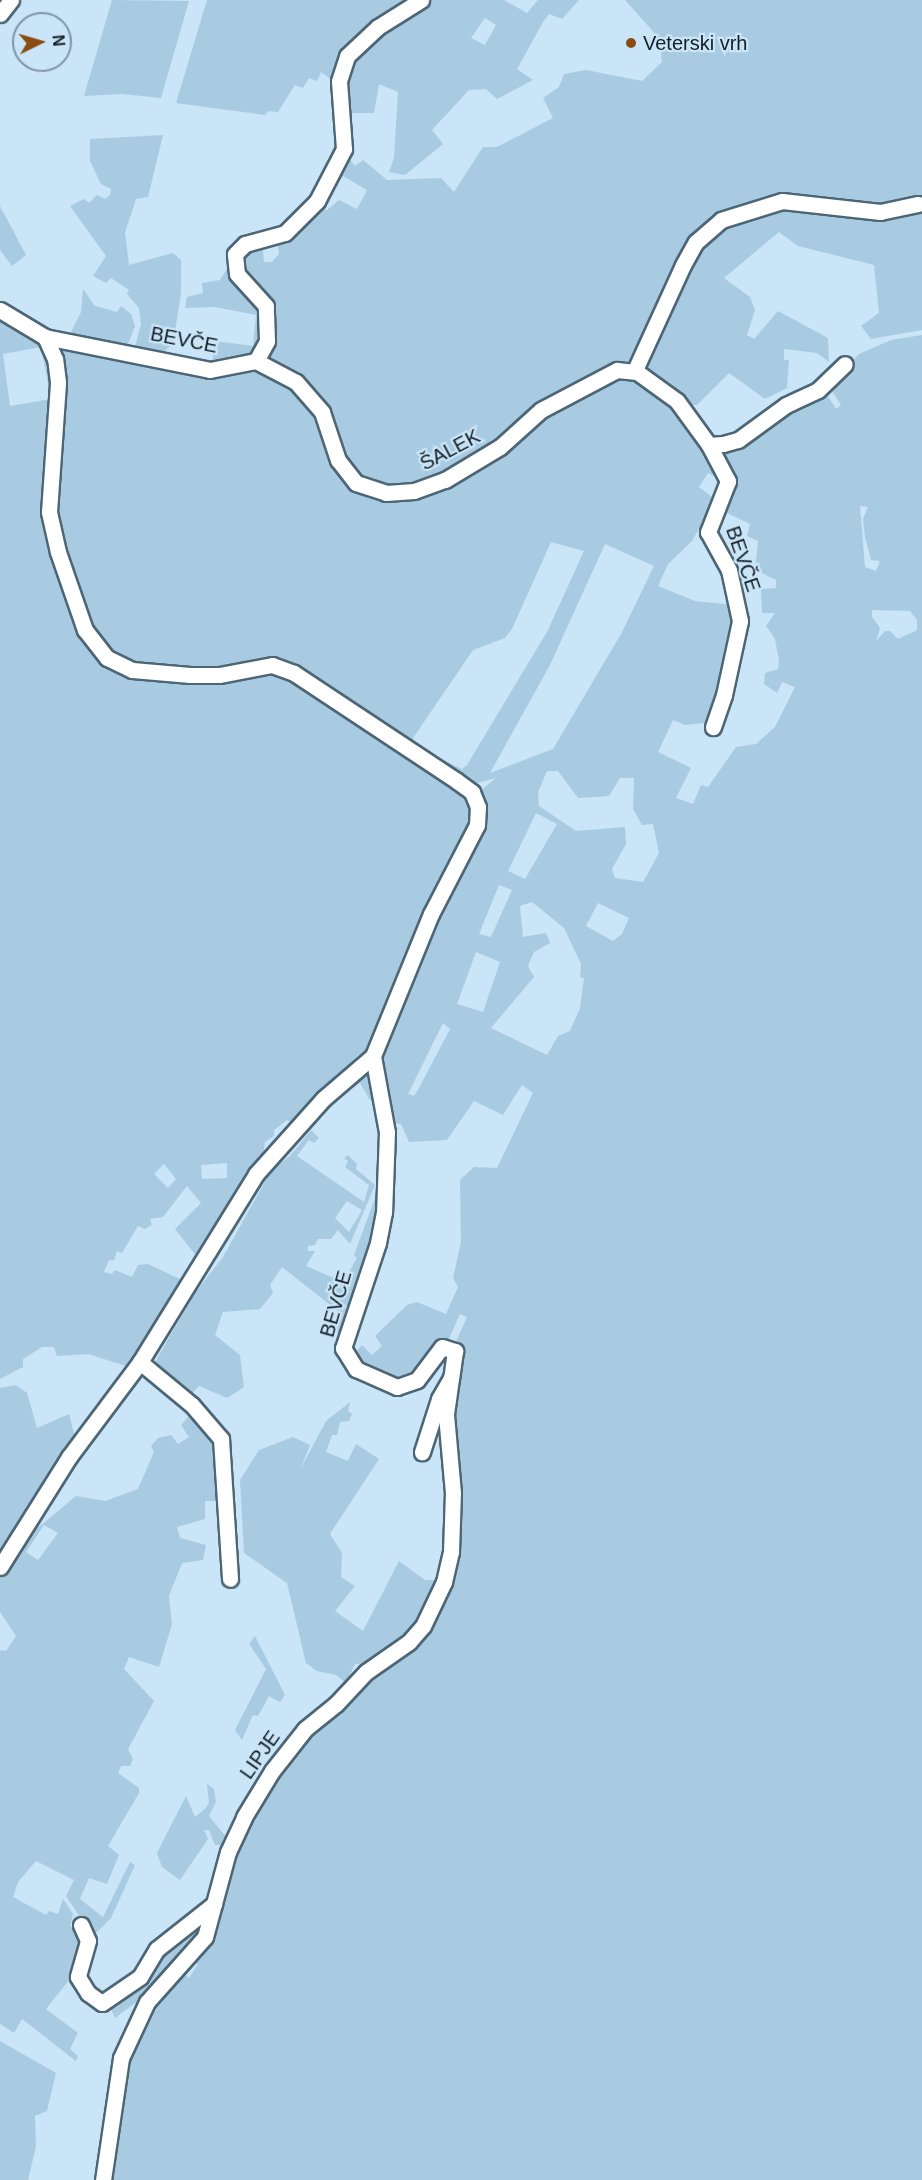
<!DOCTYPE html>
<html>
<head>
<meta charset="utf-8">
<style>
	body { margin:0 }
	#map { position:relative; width:922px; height:2180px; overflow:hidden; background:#c9e5f7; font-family:Helvetica,sans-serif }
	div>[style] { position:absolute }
	.green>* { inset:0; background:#a9cbe2 }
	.roads { filter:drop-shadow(2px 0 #4d6676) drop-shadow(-2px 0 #4d6676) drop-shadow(0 2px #4d6676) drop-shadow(0 -2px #4d6676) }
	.minor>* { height:15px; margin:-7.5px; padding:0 7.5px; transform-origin:7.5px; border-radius:7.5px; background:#fff }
	.dots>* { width:16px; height:16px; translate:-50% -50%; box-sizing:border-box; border:3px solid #c9e5f7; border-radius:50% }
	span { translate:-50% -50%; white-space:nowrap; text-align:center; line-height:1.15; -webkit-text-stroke:4.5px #c9e5f7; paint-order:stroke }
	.poi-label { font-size:20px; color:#141e25 }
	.left { translate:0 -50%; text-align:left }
	.street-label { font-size:20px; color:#141e25 }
	.north { position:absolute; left:12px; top:12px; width:60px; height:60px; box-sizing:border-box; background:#c9e5f7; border:2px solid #8195a3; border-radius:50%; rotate:85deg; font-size:16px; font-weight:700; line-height:24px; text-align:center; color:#141e25 }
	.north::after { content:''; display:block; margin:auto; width:21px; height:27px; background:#8a4c10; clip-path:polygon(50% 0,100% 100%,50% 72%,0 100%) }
</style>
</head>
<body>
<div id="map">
	<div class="green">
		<i style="clip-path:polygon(112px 0,189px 1px,161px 98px,122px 94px,84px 96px)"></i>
		<i style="clip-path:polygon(207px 0,417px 0,359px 38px,336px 83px,321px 72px,317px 81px,309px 78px,303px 88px,295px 85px,278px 112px,268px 111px,265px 115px,176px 103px)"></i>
		<i style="clip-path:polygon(evenodd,426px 0,504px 0,527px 13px,538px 0,579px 0,562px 19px,549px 14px,543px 22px,517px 69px,533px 80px,497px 99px,486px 89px,469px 90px,432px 130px,443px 144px,405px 175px,389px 172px,394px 158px,398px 92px,379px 84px,374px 113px,344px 113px,347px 59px,426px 0,485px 18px,496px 25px,485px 45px,471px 38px,485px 18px)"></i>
		<i style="clip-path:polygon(evenodd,625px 0,922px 0,922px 197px,881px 210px,786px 197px,746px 207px,710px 224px,701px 232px,670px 281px,650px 339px,629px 368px,631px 374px,680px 408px,725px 475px,722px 480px,708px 473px,699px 487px,716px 500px,705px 529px,700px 527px,692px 541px,668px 564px,658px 586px,695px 601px,735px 605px,737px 621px,718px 714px,713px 722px,685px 725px,673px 720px,658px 752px,691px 768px,676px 798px,693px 804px,701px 785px,708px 787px,736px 747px,756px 744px,775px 727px,795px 687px,782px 682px,777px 693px,764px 684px,765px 673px,778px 669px,779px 661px,775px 639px,766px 626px,775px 613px,762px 613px,761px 589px,776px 588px,776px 580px,755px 570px,758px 541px,747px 536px,750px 524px,719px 509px,731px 478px,715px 449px,744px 440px,795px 402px,824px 390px,836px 409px,841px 405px,828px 385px,836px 378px,840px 381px,844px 376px,842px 373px,859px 354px,891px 340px,922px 335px,922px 2180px,107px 2180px,118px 2090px,134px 2038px,164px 1999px,167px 1986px,179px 1971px,189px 1978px,198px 1964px,191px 1960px,207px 1940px,242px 1833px,258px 1805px,289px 1758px,372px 1676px,414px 1644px,448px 1584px,456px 1478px,449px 1404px,459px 1361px,455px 1344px,467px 1317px,460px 1314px,448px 1341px,408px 1383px,386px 1382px,351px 1357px,362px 1345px,372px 1355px,382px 1346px,375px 1336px,407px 1305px,417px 1302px,446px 1314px,458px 1287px,453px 1278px,461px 1242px,460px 1180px,474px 1167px,497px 1168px,533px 1093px,522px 1085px,503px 1115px,474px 1101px,447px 1140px,409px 1142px,401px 1124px,388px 1123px,379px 1076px,379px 1049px,397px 1002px,431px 919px,477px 833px,481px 790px,496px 778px,469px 785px,277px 661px,253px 661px,233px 671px,214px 673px,137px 665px,106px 653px,93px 632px,59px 530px,56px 463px,63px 387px,56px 345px,148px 357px,206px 375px,263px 368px,270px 362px,269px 303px,242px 277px,237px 260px,241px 250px,247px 245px,262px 243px,264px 262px,272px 262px,279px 254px,277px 240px,290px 235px,318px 207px,327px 210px,339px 200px,357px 209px,367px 190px,343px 176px,333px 191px,328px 190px,347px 155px,355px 166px,363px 160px,387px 180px,441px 178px,454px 192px,483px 147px,497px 147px,553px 118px,543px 98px,559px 87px,564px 74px,586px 70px,642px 81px,662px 62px,659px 38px,625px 0,860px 506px,868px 507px,863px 519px,865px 537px,871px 560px,880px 561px,876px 571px,865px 567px,860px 506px,625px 0,551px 542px,584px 551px,547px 632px,467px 765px,462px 769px,416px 747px,413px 738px,473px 650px,505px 638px,512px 629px,551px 542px,625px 0,605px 544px,654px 566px,621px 634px,553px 749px,490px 773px,550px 665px,605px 544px,625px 0,872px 610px,910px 611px,917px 620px,917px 630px,898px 639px,890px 631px,885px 631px,876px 641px,880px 628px,872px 617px,872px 610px,625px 0,547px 771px,558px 771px,578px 798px,609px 796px,620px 778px,634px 778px,633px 809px,642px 825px,653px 824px,659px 853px,643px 882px,615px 878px,612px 869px,626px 844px,625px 827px,576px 831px,539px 806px,538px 792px,547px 771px,625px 0,536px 813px,557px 824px,525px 879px,508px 871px,536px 813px,625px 0,499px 885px,512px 890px,491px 937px,479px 934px,499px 885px,625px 0,532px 902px,564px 928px,581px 964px,580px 977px,584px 978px,580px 1008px,570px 1031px,558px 1036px,547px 1055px,491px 1028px,534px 977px,528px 966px,534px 952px,550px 943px,546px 933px,523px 937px,520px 906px,532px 902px,625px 0,598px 903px,629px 918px,622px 934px,613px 941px,586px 926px,598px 903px,625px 0,476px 952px,500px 962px,483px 1012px,457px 1004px,476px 952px,625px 0,443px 1023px,450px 1029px,418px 1090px,414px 1096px,408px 1094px,443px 1023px)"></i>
		<i style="clip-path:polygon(163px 135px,148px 197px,136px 199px,125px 232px,129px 265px,173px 253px,181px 260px,181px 293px,173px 344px,163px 352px,135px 347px,141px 324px,139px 308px,127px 294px,129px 290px,111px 278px,106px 283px,93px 276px,106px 256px,70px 206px,84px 199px,89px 203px,97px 195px,105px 199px,110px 195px,111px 189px,101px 184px,90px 161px,90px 139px)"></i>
		<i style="clip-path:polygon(0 206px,26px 255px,12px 266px,0 250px)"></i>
		<i style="clip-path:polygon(769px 207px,922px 214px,922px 330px,871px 339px,861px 326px,879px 313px,874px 265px,798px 246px,779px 232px,724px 278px,750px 297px,755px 310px,747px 335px,754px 339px,778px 311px,828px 338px,829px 362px,817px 353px,784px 349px,784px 360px,789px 360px,787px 388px,765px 399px,729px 373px,697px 405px,688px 405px,643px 370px,649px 349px,705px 235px)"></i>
		<i style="clip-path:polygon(228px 267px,264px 315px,258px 353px,212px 365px,215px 341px,253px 346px,256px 315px,215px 307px,185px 308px,187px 297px,203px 293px,202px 283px,220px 280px)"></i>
		<i style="clip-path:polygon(83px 289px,95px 306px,117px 312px,121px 306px,131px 314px,135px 326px,127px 347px,69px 336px,81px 312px)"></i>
		<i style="clip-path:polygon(evenodd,0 314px,36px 336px,54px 367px,48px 463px,65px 592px,80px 640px,99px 661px,129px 673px,277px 669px,466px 795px,474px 817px,371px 1048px,357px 1056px,296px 1125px,287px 1120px,274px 1130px,274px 1136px,265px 1142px,263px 1156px,198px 1258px,175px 1229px,201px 1203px,187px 1186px,163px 1217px,150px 1219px,152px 1225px,145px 1229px,138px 1226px,122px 1253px,117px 1251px,114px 1260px,109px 1260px,104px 1272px,112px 1274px,115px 1270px,132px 1277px,138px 1265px,148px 1264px,184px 1281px,129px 1367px,88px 1354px,57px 1356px,54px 1347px,42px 1347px,23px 1359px,23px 1367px,0 1379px,0 314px,41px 347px,51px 399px,10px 406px,3px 354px,41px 347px,0 314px,227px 1163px,227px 1178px,202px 1179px,201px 1165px,227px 1163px,0 314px,164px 1164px,176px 1179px,168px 1188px,154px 1174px,164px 1164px)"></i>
		<i style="clip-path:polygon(368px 1074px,372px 1075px,380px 1100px,370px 1100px,360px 1083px,338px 1098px,359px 1076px)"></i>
		<i style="clip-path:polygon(evenodd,311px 1130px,319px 1138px,314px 1143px,309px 1140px,297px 1156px,364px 1202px,369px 1185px,345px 1167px,348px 1161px,344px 1158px,348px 1155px,357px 1164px,356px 1169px,375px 1185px,350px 1244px,338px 1230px,331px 1239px,318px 1239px,315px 1245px,308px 1246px,308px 1251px,315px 1251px,306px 1266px,343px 1282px,357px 1258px,354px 1255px,377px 1193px,380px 1212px,343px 1330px,336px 1333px,339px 1312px,282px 1267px,270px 1285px,273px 1293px,260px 1309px,223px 1312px,215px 1335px,240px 1355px,244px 1387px,227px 1398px,199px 1386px,189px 1397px,163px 1374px,156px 1361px,159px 1355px,195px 1293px,223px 1257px,272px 1169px,290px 1156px,311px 1130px,347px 1201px,362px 1210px,349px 1232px,335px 1218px,347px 1201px)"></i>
		<i style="clip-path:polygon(16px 1385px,27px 1393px,37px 1428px,69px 1414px,76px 1441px,0 1565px,0 1388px)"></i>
		<i style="clip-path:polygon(350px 1402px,348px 1411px,352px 1414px,349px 1421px,340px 1422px,337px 1435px,332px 1435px,326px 1452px,348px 1461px,356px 1444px,379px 1459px,330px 1534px,342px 1553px,341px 1577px,355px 1586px,335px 1611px,363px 1631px,399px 1561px,425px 1580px,442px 1580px,417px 1628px,368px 1663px,355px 1664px,346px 1683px,336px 1675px,317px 1671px,306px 1663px,287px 1583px,244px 1553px,240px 1480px,259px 1450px,293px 1437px,310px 1445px,300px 1470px,326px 1421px)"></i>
		<i style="clip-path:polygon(evenodd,193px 1411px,216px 1447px,220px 1501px,205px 1501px,205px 1519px,177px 1527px,180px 1538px,206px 1545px,203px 1560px,182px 1563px,169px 1596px,172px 1624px,159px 1667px,129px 1657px,124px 1669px,154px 1701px,128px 1749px,133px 1759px,130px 1766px,121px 1766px,118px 1773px,139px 1788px,139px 1793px,108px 1846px,119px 1855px,107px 1884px,89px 1878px,80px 1899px,103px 1917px,130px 1862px,135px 1865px,111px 1918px,93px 1936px,66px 1896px,74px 1880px,36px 1861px,18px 1882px,13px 1897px,46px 1915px,49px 1911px,58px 1914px,63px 1899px,73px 1914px,70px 1926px,84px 1932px,73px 1975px,46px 2009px,78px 2033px,70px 2049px,78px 2056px,76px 2061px,22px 2019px,14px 2033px,0 2024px,0 1650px,6px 1651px,16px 1636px,0 1612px,0 1575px,28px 1536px,76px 1496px,105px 1501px,138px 1489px,154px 1452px,151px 1446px,158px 1438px,171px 1435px,178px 1444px,189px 1437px,181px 1425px,193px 1411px,44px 1525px,58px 1533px,38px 1560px,26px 1552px,44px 1525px)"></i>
		<i style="clip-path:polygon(255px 1636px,285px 1695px,280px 1702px,269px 1696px,258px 1716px,253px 1715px,242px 1740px,235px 1730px,266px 1669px,249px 1644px)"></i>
		<i style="clip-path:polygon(207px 1784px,214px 1789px,216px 1802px,209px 1816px,227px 1838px,223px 1845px,215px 1845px,209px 1830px,204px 1830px,208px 1839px,180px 1880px,162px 1867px,157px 1853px,186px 1796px,195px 1817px,204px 1810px,209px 1803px)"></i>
		<i style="clip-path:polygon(200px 1920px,204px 1933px,151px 1991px,115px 2018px,110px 2007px,115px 2001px)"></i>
		<i style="clip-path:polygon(0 2041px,56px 2073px,47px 2111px,35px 2116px,36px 2146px,28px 2180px,0 2180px)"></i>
	</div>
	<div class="roads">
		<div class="minor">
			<i style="left:0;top:14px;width:18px;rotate:-52deg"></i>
			<i style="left:0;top:310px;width:52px;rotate:31deg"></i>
			<i style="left:45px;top:337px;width:168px;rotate:11.3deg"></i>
			<i style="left:210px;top:370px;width:47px;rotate:-11.1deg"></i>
			<i style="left:256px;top:361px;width:23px;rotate:-61deg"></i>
			<i style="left:267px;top:341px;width:35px;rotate:-92deg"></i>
			<i style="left:266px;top:306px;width:43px;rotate:-132.2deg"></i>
			<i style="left:237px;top:274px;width:20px;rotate:-96deg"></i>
			<i style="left:235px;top:254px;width:14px;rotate:-45deg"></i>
			<i style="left:245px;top:244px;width:41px;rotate:-15.4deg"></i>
			<i style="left:285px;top:233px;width:45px;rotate:-45deg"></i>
			<i style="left:317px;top:201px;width:59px;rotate:-62.6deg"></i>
			<i style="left:344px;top:149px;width:68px;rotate:-94.2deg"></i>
			<i style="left:339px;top:81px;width:26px;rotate:-72deg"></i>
			<i style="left:347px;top:56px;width:42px;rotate:-43.1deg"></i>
			<i style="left:378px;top:27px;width:51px;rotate:-32.1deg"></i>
			<i style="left:256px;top:361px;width:45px;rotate:27.7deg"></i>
			<i style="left:296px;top:382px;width:40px;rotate:49deg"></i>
			<i style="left:322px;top:412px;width:51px;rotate:71.6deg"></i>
			<i style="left:338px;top:460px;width:29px;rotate:52deg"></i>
			<i style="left:356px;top:483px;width:32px;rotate:18deg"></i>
			<i style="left:386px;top:493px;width:28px;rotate:-4deg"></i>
			<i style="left:414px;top:491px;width:33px;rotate:-20deg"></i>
			<i style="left:445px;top:480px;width:64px;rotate:-31deg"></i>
			<i style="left:500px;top:447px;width:55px;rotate:-42.1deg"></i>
			<i style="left:541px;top:410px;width:86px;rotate:-27.8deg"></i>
			<i style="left:617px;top:370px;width:20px;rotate:6deg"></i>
			<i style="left:637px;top:372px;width:49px;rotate:35.9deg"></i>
			<i style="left:677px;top:401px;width:54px;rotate:54deg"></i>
			<i style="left:709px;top:445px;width:14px;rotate:-4deg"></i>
			<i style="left:723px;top:444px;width:16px;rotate:-15deg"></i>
			<i style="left:738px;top:440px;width:59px;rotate:-36.1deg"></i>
			<i style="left:786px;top:405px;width:35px;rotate:-25deg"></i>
			<i style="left:818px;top:390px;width:37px;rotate:-44deg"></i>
			<i style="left:635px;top:370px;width:115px;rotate:-65.4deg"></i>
			<i style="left:683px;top:265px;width:26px;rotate:-61deg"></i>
			<i style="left:696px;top:242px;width:33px;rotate:-41deg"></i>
			<i style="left:721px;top:220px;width:64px;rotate:-17.3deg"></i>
			<i style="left:782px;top:201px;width:99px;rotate:6.4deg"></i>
			<i style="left:880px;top:212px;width:39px;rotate:-12deg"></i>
			<i style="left:709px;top:445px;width:41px;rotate:62.2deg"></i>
			<i style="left:728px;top:481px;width:55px;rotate:111.4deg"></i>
			<i style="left:708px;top:532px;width:43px;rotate:61.1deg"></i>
			<i style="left:729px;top:570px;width:52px;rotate:77.8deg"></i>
			<i style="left:740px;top:621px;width:76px;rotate:102.2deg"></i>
			<i style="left:724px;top:695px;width:34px;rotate:109deg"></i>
			<i style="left:373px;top:1056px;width:77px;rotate:79.6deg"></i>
			<i style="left:387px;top:1132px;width:80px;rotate:92.1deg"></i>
			<i style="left:384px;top:1212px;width:32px;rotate:101deg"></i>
			<i style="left:378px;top:1243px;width:111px;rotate:108.4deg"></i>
			<i style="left:343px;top:1348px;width:25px;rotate:58deg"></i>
			<i style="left:356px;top:1369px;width:45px;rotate:23.7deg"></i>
			<i style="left:397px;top:1387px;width:21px;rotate:-19deg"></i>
			<i style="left:417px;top:1380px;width:41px;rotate:-52.9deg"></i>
			<i style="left:442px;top:1347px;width:14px;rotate:17deg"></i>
			<i style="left:455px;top:1351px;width:27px;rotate:98deg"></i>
			<i style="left:451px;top:1378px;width:24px;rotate:120deg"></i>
			<i style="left:439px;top:1399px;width:56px;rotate:107.8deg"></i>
			<i style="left:140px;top:1362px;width:67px;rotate:39.6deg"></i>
			<i style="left:192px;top:1405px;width:45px;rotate:49.5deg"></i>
			<i style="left:221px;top:1439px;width:140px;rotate:86.3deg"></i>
			<i style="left:0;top:1567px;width:130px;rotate:-57.9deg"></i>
			<i style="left:69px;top:1457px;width:119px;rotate:-53.2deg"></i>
			<i style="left:140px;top:1362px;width:221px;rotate:-58.3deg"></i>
			<i style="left:256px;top:1174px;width:101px;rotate:-48.2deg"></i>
			<i style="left:323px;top:1099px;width:66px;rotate:-40.7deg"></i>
			<i style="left:373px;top:1056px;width:153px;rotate:-67.8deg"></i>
			<i style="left:431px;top:914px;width:100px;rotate:-62.7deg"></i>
			<i style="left:477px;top:825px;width:18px;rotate:-87deg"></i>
			<i style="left:478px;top:807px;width:16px;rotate:-112deg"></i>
			<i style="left:472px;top:792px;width:19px;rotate:-144deg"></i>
			<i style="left:457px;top:781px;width:196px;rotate:-146.5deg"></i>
			<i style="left:294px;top:673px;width:23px;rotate:-160deg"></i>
			<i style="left:272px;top:665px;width:54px;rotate:169.3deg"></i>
			<i style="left:219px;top:675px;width:29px;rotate:180deg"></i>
			<i style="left:190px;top:675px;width:58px;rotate:-175.1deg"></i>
			<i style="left:132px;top:670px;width:28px;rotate:-154deg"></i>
			<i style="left:107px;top:658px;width:36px;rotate:-128deg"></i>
			<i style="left:85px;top:630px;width:83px;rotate:-109.1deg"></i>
			<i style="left:58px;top:552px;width:41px;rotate:-102.7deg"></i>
			<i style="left:49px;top:512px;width:130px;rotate:-86deg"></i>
			<i style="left:58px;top:382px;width:23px;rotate:-97deg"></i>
			<i style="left:55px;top:359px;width:24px;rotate:-114deg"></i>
			<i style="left:81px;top:1925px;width:17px;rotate:66deg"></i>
			<i style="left:88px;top:1941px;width:37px;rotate:106deg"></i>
			<i style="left:78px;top:1977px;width:19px;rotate:58deg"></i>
			<i style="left:88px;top:1993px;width:17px;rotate:36deg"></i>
			<i style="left:102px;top:2003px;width:46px;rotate:-34.4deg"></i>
			<i style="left:140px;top:1977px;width:33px;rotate:-59deg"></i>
			<i style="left:157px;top:1949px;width:73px;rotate:-38.3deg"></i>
			<i style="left:103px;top:2180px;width:123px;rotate:-81.6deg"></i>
			<i style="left:121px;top:2058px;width:62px;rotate:-65.1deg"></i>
			<i style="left:147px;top:2002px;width:87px;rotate:-48.3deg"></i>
			<i style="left:205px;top:1937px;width:88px;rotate:-74.9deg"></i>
			<i style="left:228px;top:1852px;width:38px;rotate:-65deg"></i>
			<i style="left:244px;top:1817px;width:54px;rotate:-58.7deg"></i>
			<i style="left:272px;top:1771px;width:53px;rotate:-51.8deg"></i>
			<i style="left:305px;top:1729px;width:40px;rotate:-39deg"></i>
			<i style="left:336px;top:1704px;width:44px;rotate:-46.8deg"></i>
			<i style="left:366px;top:1672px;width:52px;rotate:-34.9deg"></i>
			<i style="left:409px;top:1642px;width:21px;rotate:-49deg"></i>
			<i style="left:423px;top:1626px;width:49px;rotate:-64.5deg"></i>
			<i style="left:444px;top:1582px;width:31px;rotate:-77deg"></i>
			<i style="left:451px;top:1552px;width:59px;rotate:-88.1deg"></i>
			<i style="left:453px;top:1493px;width:79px;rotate:-95.1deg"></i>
			<i style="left:446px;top:1414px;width:36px;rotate:-82deg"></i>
		</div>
	</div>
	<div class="dots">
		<i style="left:631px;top:43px;background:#8a4c10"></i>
	</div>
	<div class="poi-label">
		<span class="left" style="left:643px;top:43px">Veterski vrh</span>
	</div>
	<div class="street-label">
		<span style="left:184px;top:340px;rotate:11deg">BEVČE</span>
		<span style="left:450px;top:450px;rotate:-28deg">ŠALEK</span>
		<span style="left:743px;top:559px;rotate:71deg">BEVČE</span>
		<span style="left:336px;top:1304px;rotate:-74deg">BEVČE</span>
		<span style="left:260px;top:1755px;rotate:-55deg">LIPJE</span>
	</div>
	<div class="north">N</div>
</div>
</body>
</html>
